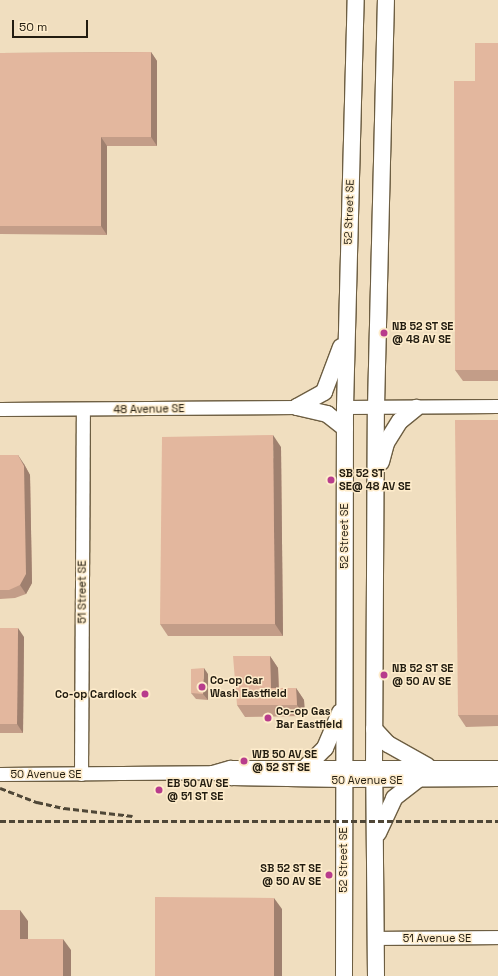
<!DOCTYPE html>
<html>
<head>
<meta charset="utf-8">
<style>
	body { margin:0 }
	#map { position:relative; width:498px; height:976px; overflow:hidden; background:#f0debf; font-family:"Space Grotesk",sans-serif }
	div>[style] { position:absolute }
	.roads { filter:drop-shadow(1px 0 #6d5e42) drop-shadow(-1px 0 #6d5e42) drop-shadow(0 1px #6d5e42) drop-shadow(0 -1px #6d5e42) }
	.minor>* { height:13px; margin:-6.5px; padding:0 6.5px; transform-origin:6.5px; border-radius:6.5px; background:#fff }
	.major>* { height:16px; margin:-8px; padding:0 8px; transform-origin:8px; border-radius:8px; background:#fff }
	.rail>* { height:3px; margin-top:-1.5px; transform-origin:0; background:repeating-linear-gradient(90deg,#4f4737 0 6px,transparent 0 9px) }
	.wall>* { inset:0; background:#c39d88 }
	.shaded-wall>* { inset:0; background:#9f806f }
	.building>* { inset:0; background:#e3b79e }
	.dots>* { width:11px; height:11px; translate:-50% -50%; box-sizing:border-box; border:2px solid #feeccb; border-radius:50% }
	span { translate:-50% -50%; white-space:nowrap; text-align:center; line-height:1.15; -webkit-text-stroke:3px #feeccb; paint-order:stroke }
	.street-label { font-size:11px; color:#221c10 }
	.poi-label { font-size:11px; color:#221c10; font-weight:700 }
	.left { translate:0 -50%; text-align:left }
	.right { translate:-100% -50%; text-align:right }
	.scale { position:absolute; left:12px; top:20px; width:76px; height:18px; box-sizing:border-box; border:2px solid #221c10; border-top:0; padding-left:5px; font-size:12px; line-height:14px; white-space:nowrap; color:#221c10; -webkit-text-stroke:3px #feeccb; paint-order:stroke }
</style>
</head>
<body>
<div id="map">
	<div class="roads">
		<div class="minor">
			<i style="left:345px;top:407px;width:153px;rotate:-0.4deg"></i>
			<i style="left:0;top:409px;width:297px;rotate:-0.4deg"></i>
			<i style="left:212px;top:772px;width:20px;rotate:18deg"></i>
			<i style="left:231px;top:778px;width:112px;rotate:1deg"></i>
			<i style="left:343px;top:780px;width:155px;rotate:-0.4deg"></i>
			<i style="left:0;top:774px;width:212px;rotate:-0.5deg"></i>
			<i style="left:212px;top:772px;width:19px;rotate:-16deg"></i>
			<i style="left:230px;top:767px;width:268px"></i>
			<i style="left:81px;top:774px;width:364px;rotate:-89.7deg"></i>
			<i style="left:376px;top:938px;width:122px;rotate:-0.5deg"></i>
		</div>
		<div class="major">
			<i style="left:297px;top:407px;width:31px;rotate:-29deg"></i>
			<i style="left:324px;top:392px;width:48px;rotate:-69.3deg"></i>
			<i style="left:297px;top:407px;width:31px;rotate:13deg"></i>
			<i style="left:327px;top:414px;width:23px;rotate:38deg"></i>
			<i style="left:381px;top:462px;width:20px;rotate:-75deg"></i>
			<i style="left:386px;top:443px;width:26px;rotate:-58deg"></i>
			<i style="left:400px;top:421px;width:21px;rotate:-39deg"></i>
			<i style="left:374px;top:729px;width:21px;rotate:47deg"></i>
			<i style="left:388px;top:744px;width:45px;rotate:29.4deg"></i>
			<i style="left:306px;top:767px;width:27px;rotate:-45deg"></i>
			<i style="left:325px;top:748px;width:39px;rotate:-67deg"></i>
			<i style="left:378px;top:833px;width:38px;rotate:-65deg"></i>
			<i style="left:394px;top:798px;width:29px;rotate:-38deg"></i>
			<i style="left:344px;top:976px;width:569px;rotate:-89.9deg"></i>
			<i style="left:345px;top:407px;width:407px;rotate:-88.5deg"></i>
			<i style="left:376px;top:976px;width:209px;rotate:-90.5deg"></i>
			<i style="left:374px;top:767px;width:360px;rotate:-89.7deg"></i>
			<i style="left:376px;top:407px;width:407px;rotate:-88.6deg"></i>
		</div>
	</div>
	<div class="rail">
		<i style="left:0;top:788px;width:40px;rotate:21deg"></i>
		<i style="left:37px;top:802px;width:28px;rotate:13deg"></i>
		<i style="left:64px;top:808px;width:69px;rotate:6.6deg"></i>
		<i style="left:0;top:821px;width:498px"></i>
	</div>
	<div class="wall">
		<i style="clip-path:polygon(498px 43px,498px 381px,463px 381px,455px 370px,475px 81px)"></i>
		<i style="clip-path:polygon(151px 52px,157px 61px,157px 146px,107px 146px,107px 235px,0 234px,0 53px)"></i>
		<i style="clip-path:polygon(498px 420px,498px 726px,466px 727px,458px 715px)"></i>
		<i style="clip-path:polygon(281px 447px,283px 636px,168px 636px,160px 624px)"></i>
		<i style="clip-path:polygon(0 455px,24px 464px,30px 475px,32px 583px,26px 594px,15px 598px,0 599px)"></i>
		<i style="clip-path:polygon(0 628px,24px 637px,23px 733px,0 733px)"></i>
		<i style="clip-path:polygon(270px 656px,278px 668px,279px 688px,296px 688px,304px 700px,305px 716px,245px 717px,237px 705px)"></i>
		<i style="clip-path:polygon(208px 674px,208px 700px,196px 699px,191px 693px)"></i>
	</div>
	<div class="shaded-wall">
		<i style="clip-path:polygon(151px 52px,157px 61px,157px 146px,151px 137px)"></i>
		<i style="clip-path:polygon(101px 137px,107px 146px,107px 235px,101px 226px)"></i>
		<i style="clip-path:polygon(273px 435px,281px 447px,283px 636px,275px 624px)"></i>
		<i style="clip-path:polygon(18px 455px,24px 464px,30px 475px,32px 583px,26px 594px,20px 585px)"></i>
		<i style="clip-path:polygon(18px 628px,24px 637px,23px 733px,17px 724px)"></i>
		<i style="clip-path:polygon(270px 656px,278px 668px,279px 699px,271px 688px)"></i>
		<i style="clip-path:polygon(204px 668px,208px 674px,208px 700px,203px 694px)"></i>
		<i style="clip-path:polygon(296px 688px,304px 700px,305px 716px,297px 705px)"></i>
		<i style="clip-path:polygon(274px 898px,282px 909px,282px 976px,274px 976px)"></i>
		<i style="clip-path:polygon(20px 910px,28px 921px,28px 950px,20px 939px)"></i>
		<i style="clip-path:polygon(63px 939px,71px 950px,71px 976px,63px 976px)"></i>
	</div>
	<div class="building">
		<i style="clip-path:polygon(475px 43px,498px 43px,498px 370px,455px 370px,454px 81px,475px 81px)"></i>
		<i style="clip-path:polygon(151px 52px,151px 137px,101px 137px,101px 226px,0 226px,0 53px)"></i>
		<i style="clip-path:polygon(455px 420px,498px 420px,498px 715px,458px 715px)"></i>
		<i style="clip-path:polygon(273px 435px,275px 624px,160px 624px,162px 437px)"></i>
		<i style="clip-path:polygon(0 455px,18px 455px,24px 466px,26px 574px,20px 585px,9px 590px,0 590px)"></i>
		<i style="clip-path:polygon(0 628px,18px 628px,17px 724px,0 724px)"></i>
		<i style="clip-path:polygon(233px 656px,270px 656px,271px 688px,296px 688px,297px 705px,237px 705px)"></i>
		<i style="clip-path:polygon(204px 668px,203px 694px,191px 693px,191px 669px)"></i>
		<i style="clip-path:polygon(155px 897px,274px 898px,274px 976px,155px 976px)"></i>
		<i style="clip-path:polygon(0 910px,20px 910px,20px 939px,63px 939px,63px 976px,0 976px)"></i>
	</div>
	<div class="dots">
		<i style="left:384px;top:333px;background:#b83c8c"></i>
		<i style="left:331px;top:480px;background:#b83c8c"></i>
		<i style="left:384px;top:675px;background:#b83c8c"></i>
		<i style="left:202px;top:687px;background:#b83c8c"></i>
		<i style="left:145px;top:694px;background:#b83c8c"></i>
		<i style="left:268px;top:718px;background:#b83c8c"></i>
		<i style="left:244px;top:761px;background:#b83c8c"></i>
		<i style="left:159px;top:790px;background:#b83c8c"></i>
		<i style="left:329px;top:875px;background:#b83c8c"></i>
	</div>
	<div class="street-label">
		<span style="left:349px;top:212px;rotate:-88deg">52 Street SE</span>
		<span style="left:149px;top:409px;rotate:-1deg">48 Avenue SE</span>
		<span style="left:344px;top:536px;rotate:-90deg">52 Street SE</span>
		<span style="left:82px;top:592px;rotate:-90deg">51 Street SE</span>
		<span style="left:46px;top:774px">50 Avenue SE</span>
		<span style="left:367px;top:780px">50 Avenue SE</span>
		<span style="left:343px;top:860px;rotate:-90deg">52 Street SE</span>
		<span style="left:437px;top:938px">51 Avenue SE</span>
	</div>
	<div class="poi-label">
		<span class="left" style="left:392px;top:333px">NB 52 ST SE<br>@ 48 AV SE</span>
		<span class="left" style="left:339px;top:480px">SB 52 ST<br>SE@ 48 AV SE</span>
		<span class="left" style="left:392px;top:675px">NB 52 ST SE<br>@ 50 AV SE</span>
		<span class="left" style="left:210px;top:687px">Co-op Car<br>Wash Eastfield</span>
		<span class="right" style="left:137px;top:694px">Co-op Cardlock</span>
		<span class="left" style="left:276px;top:718px">Co-op Gas<br>Bar Eastfield</span>
		<span class="left" style="left:252px;top:761px">WB 50 AV SE<br>@ 52 ST SE</span>
		<span class="left" style="left:167px;top:790px">EB 50 AV SE<br>@ 51 ST SE</span>
		<span class="right" style="left:321px;top:875px">SB 52 ST SE<br>@ 50 AV SE</span>
	</div>
	<div class="scale">50 m</div>
</div>
</body>
</html>
